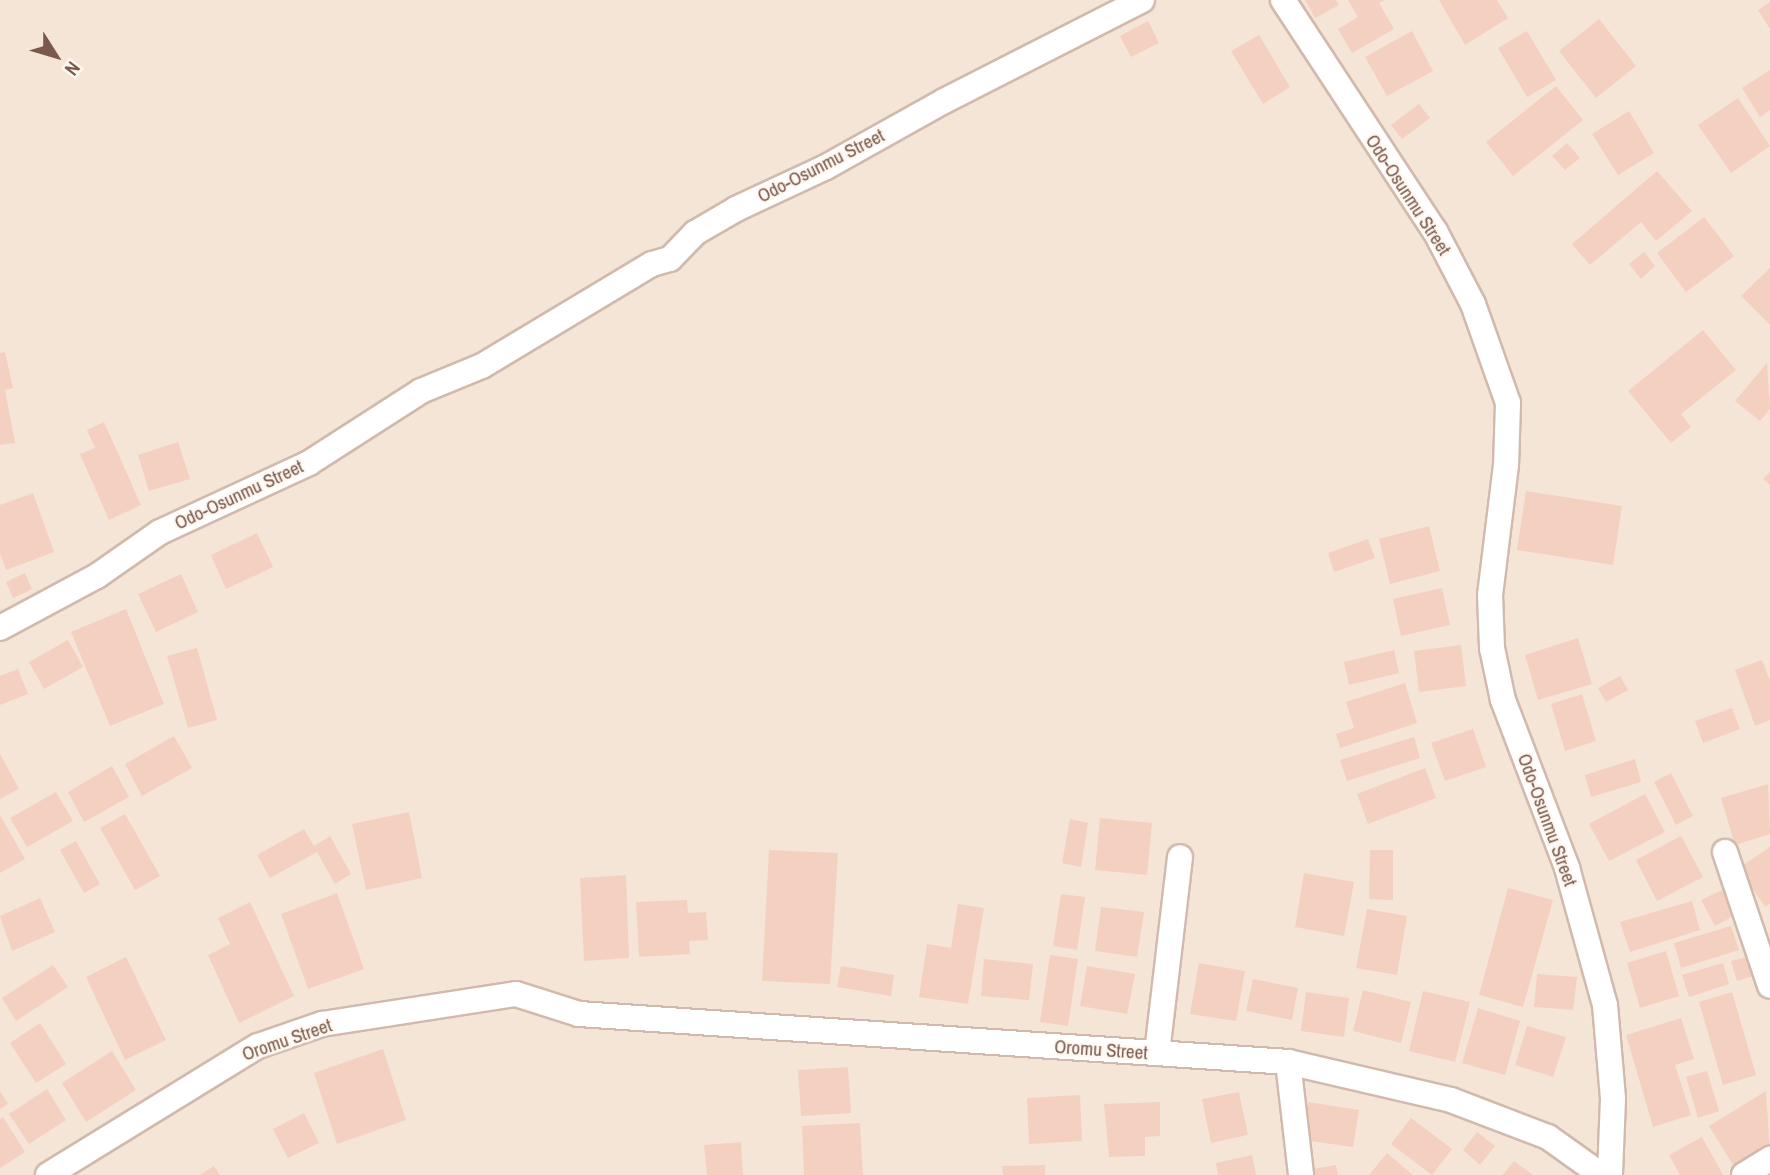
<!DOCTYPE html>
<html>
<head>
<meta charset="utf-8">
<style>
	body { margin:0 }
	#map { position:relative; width:1770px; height:1175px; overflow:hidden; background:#fdf4e9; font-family:"Archivo Narrow",sans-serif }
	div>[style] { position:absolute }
	.residential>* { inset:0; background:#f5e5d7 }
	.building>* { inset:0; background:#f4d0c0 }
	.roads { filter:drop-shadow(2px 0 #d1baad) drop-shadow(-2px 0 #d1baad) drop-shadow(0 2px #d1baad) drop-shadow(0 -2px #d1baad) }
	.minor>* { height:24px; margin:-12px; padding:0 12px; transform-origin:12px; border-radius:12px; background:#fff }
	span { translate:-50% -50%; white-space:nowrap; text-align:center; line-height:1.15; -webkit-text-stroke:5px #fff8f1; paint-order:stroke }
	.street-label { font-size:19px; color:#7a584b }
	.north { position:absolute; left:21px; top:21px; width:70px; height:70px; -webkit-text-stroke:5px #fff8f1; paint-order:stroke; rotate:127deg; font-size:19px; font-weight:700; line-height:28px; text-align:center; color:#7a584b }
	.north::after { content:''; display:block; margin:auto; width:24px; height:32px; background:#7a584b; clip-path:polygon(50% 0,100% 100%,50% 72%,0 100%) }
</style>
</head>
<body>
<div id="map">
	<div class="residential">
		<i style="clip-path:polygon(0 0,1770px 0,1770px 1175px,0 1175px)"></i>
	</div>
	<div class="building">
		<i style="clip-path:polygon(1305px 0,1336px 0,1339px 5px,1315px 18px)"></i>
		<i style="clip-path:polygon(1348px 0,1385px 0,1379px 3px,1394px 29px,1352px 53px,1338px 29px,1358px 17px)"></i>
		<i style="clip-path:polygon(1439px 0,1497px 0,1508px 18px,1465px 45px)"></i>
		<i style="clip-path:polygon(1770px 2px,1770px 29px,1758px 10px)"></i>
		<i style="clip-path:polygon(1599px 19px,1636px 66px,1596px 98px,1559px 51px)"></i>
		<i style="clip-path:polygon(1148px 21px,1159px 43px,1131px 57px,1120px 36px)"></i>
		<i style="clip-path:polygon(1412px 31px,1433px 71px,1387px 96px,1365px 57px)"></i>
		<i style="clip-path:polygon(1527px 31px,1556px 80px,1527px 97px,1498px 48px)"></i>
		<i style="clip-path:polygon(1259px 35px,1290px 87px,1263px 104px,1231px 51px)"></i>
		<i style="clip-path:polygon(1770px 70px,1770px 110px,1760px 117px,1742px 88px)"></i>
		<i style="clip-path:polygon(1556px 86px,1583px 120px,1513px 176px,1486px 142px)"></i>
		<i style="clip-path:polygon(1738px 98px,1770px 146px,1731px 173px,1698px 125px)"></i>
		<i style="clip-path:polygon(1419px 104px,1430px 118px,1402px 139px,1391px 125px)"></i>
		<i style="clip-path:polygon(1629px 111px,1654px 153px,1618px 175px,1592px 134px)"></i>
		<i style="clip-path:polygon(1567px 143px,1580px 158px,1565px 170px,1552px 156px)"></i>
		<i style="clip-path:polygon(1657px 171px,1692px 211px,1656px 241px,1641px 222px,1590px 265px,1572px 244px)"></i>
		<i style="clip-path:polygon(1704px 217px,1734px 256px,1686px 292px,1657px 253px)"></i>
		<i style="clip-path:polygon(1644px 252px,1655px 266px,1641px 279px,1629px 264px)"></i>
		<i style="clip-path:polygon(1770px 268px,1770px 325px,1741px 296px)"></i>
		<i style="clip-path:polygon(1703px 330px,1736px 370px,1681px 414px,1691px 427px,1671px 443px,1628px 391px)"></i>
		<i style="clip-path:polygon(5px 352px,13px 388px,5px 390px,15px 443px,0 445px,0 353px)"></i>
		<i style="clip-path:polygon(1767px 363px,1770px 409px,1760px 421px,1735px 401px)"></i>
		<i style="clip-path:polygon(104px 422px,141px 505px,109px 520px,80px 454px,95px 448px,87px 430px)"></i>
		<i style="clip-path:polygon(178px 442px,190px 479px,149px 491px,138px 455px)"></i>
		<i style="clip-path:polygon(1770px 472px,1770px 485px,1763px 479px)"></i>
		<i style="clip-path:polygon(1526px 491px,1622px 506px,1613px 565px,1517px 550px)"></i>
		<i style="clip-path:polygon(33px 493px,54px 552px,6px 570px,0 553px,0 505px)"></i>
		<i style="clip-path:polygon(1429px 526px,1440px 571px,1390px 584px,1379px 539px)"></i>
		<i style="clip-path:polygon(257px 533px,273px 567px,226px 589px,211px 555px)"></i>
		<i style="clip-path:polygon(1368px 539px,1375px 558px,1334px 572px,1328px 553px)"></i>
		<i style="clip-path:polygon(25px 573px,32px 589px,13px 598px,6px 582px)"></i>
		<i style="clip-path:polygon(181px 574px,198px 612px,156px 632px,138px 594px)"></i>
		<i style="clip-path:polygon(1442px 588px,1450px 625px,1401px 636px,1393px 599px)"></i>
		<i style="clip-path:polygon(126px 609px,164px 704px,110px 726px,71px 632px)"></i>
		<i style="clip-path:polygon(1578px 638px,1592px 684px,1538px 700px,1525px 655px)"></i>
		<i style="clip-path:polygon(68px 640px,83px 667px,44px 689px,29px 662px)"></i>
		<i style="clip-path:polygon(1461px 645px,1466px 686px,1419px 692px,1414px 651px)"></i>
		<i style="clip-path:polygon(197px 648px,217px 720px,188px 728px,167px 656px)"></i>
		<i style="clip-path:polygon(1394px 650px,1399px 673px,1349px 685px,1344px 662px)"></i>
		<i style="clip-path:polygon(1762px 660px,1770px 681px,1770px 720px,1755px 726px,1735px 670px)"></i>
		<i style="clip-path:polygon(18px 669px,28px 694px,0 705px,0 676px)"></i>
		<i style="clip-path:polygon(1620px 676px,1628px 690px,1606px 702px,1598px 688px)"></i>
		<i style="clip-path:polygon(1405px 683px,1417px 723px,1340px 748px,1336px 734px,1354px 728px,1346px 702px)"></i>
		<i style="clip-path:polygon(1582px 694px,1596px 741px,1565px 751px,1551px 704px)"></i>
		<i style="clip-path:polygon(1732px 708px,1740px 729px,1703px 743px,1695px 721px)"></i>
		<i style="clip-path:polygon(1473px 729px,1486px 767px,1445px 781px,1431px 743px)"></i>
		<i style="clip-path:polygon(174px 736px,192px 768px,142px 796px,125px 764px)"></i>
		<i style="clip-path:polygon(1414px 737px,1420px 758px,1347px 781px,1340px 760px)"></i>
		<i style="clip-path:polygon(0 754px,19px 789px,0 799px)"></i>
		<i style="clip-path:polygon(1635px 759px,1641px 782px,1591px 797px,1585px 775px)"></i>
		<i style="clip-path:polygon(112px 766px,129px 797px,84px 822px,68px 792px)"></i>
		<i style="clip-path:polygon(1425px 768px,1436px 798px,1368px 824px,1357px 794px)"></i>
		<i style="clip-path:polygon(1671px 773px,1693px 816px,1676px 825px,1654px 782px)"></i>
		<i style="clip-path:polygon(1768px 784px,1770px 834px,1735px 845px,1721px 798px)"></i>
		<i style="clip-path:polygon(56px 792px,73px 821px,27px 847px,10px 818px)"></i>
		<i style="clip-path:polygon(1645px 794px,1665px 832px,1609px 861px,1589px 824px)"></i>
		<i style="clip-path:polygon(409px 812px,422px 878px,366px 890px,352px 824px)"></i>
		<i style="clip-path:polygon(125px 814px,160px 876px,135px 890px,100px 828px)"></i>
		<i style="clip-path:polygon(0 815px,25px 859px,0 873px)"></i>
		<i style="clip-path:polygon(1100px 818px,1152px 823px,1147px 875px,1095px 870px)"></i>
		<i style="clip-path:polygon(1070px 819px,1088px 823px,1081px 867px,1062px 863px)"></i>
		<i style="clip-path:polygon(304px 829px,314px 846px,330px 836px,351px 874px,335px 884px,317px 852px,270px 878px,257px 855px)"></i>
		<i style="clip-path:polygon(1681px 836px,1703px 877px,1657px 901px,1636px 860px)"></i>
		<i style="clip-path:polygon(76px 841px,100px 884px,84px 893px,60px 850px)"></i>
		<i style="clip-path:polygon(1770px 847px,1770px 904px,1765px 907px,1739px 868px)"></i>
		<i style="clip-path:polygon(769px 850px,838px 853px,830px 984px,762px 981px)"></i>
		<i style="clip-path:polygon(1370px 850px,1393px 850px,1393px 900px,1369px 899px)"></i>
		<i style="clip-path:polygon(1304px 873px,1354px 882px,1344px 936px,1295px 927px)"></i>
		<i style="clip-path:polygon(626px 875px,629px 958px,584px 961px,580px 878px)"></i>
		<i style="clip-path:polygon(1508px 888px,1553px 900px,1523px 1007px,1479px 995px)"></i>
		<i style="clip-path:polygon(1722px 890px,1735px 915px,1715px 926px,1701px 900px)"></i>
		<i style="clip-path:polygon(337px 893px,364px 969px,308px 989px,281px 914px)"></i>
		<i style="clip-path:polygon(1061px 894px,1085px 897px,1077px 950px,1053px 946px)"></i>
		<i style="clip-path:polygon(40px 898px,55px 932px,12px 951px,0 916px)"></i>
		<i style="clip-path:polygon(687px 900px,688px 913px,706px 912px,708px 940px,689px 941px,690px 954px,639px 957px,636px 902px)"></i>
		<i style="clip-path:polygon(1692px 901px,1700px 930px,1630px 952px,1620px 922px)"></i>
		<i style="clip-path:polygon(250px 902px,294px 996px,239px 1023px,208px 955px,230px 944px,218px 918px)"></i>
		<i style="clip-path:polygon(958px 904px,984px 908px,968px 1004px,919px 997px,927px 944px,951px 948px)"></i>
		<i style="clip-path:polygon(1101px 907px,1144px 912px,1137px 957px,1095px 951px)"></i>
		<i style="clip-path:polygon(1367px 909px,1407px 916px,1397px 975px,1356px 968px)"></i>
		<i style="clip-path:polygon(1731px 926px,1739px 950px,1681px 968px,1674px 943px)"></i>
		<i style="clip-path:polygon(1666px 951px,1679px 996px,1640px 1008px,1627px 963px)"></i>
		<i style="clip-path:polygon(1050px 955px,1078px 959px,1068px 1026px,1040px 1022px)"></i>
		<i style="clip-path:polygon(126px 957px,166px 1040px,125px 1060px,86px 977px)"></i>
		<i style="clip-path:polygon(1747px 957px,1753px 976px,1737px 981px,1731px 961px)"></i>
		<i style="clip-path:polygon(984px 959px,1033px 964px,1029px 1000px,981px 996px)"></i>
		<i style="clip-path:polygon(1199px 963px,1245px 971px,1236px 1021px,1190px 1014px)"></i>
		<i style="clip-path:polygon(1723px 963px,1729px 984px,1689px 997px,1682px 975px)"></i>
		<i style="clip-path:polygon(53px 965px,68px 987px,16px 1021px,2px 998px)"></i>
		<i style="clip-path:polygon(841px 966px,894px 975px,891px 996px,837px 987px)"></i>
		<i style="clip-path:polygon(1087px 966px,1135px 974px,1127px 1014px,1080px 1006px)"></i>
		<i style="clip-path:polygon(1537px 974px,1577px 977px,1573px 1010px,1534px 1007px)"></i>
		<i style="clip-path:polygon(1253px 979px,1298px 988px,1292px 1020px,1246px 1011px)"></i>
		<i style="clip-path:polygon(1363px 990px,1411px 1002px,1401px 1043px,1353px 1031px)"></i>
		<i style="clip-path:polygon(1423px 991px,1470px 1002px,1455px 1062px,1409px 1051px)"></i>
		<i style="clip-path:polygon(1306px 992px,1349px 998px,1344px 1037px,1301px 1031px)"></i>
		<i style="clip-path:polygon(1732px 992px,1756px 1075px,1723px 1085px,1699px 1002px)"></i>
		<i style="clip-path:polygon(1478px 1008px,1520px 1021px,1505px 1075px,1462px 1063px)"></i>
		<i style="clip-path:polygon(1681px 1018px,1694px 1059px,1675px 1065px,1691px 1115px,1653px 1127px,1626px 1035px)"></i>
		<i style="clip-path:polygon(40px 1023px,66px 1064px,36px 1083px,10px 1043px)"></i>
		<i style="clip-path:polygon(1527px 1026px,1566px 1037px,1553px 1077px,1515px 1065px)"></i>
		<i style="clip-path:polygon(383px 1049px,406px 1120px,337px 1144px,314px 1073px)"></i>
		<i style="clip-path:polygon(112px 1051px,136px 1090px,86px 1122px,62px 1083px)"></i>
		<i style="clip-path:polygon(848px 1067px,851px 1113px,801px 1116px,798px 1070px)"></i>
		<i style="clip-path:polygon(1707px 1071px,1719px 1111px,1698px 1118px,1686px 1077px)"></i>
		<i style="clip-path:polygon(47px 1089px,66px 1120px,29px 1144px,9px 1114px)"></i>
		<i style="clip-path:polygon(0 1091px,8px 1104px,0 1109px)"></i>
		<i style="clip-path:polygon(1766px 1091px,1770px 1153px,1738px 1173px,1709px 1126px)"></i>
		<i style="clip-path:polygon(1239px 1092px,1248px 1135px,1211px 1143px,1202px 1099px)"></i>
		<i style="clip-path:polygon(1080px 1095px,1082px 1141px,1029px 1144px,1027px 1098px)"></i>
		<i style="clip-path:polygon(1160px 1102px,1160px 1136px,1145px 1137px,1145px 1156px,1109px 1157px,1104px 1104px)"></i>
		<i style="clip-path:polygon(1308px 1102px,1359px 1110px,1353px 1147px,1303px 1140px)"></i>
		<i style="clip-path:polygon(304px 1113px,319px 1143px,288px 1158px,273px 1129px)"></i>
		<i style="clip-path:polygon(3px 1117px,25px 1152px,0 1168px,0 1119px)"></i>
		<i style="clip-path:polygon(1411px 1118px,1452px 1149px,1432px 1175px,1391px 1144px)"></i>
		<i style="clip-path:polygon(860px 1123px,863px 1175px,804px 1175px,802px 1126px)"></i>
		<i style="clip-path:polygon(1477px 1132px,1495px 1146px,1480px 1165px,1463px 1150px)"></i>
		<i style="clip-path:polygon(1702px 1137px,1723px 1175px,1680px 1175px,1669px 1155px)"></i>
		<i style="clip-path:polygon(741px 1142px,743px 1175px,707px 1175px,704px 1145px)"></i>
		<i style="clip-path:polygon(1387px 1153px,1413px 1175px,1369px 1175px)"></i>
		<i style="clip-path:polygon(1252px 1155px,1256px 1175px,1218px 1175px,1216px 1163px)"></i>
		<i style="clip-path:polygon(1514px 1161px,1533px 1175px,1503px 1175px)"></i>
		<i style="clip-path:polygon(1045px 1165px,1045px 1175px,1003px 1175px,1002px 1166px)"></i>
		<i style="clip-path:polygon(1336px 1165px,1338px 1175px,1307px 1175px,1306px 1170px)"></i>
		<i style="clip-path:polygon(214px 1166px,220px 1175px,200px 1175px)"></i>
	</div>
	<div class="roads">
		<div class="minor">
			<i style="left:1283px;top:0;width:277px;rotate:56.7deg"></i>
			<i style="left:1435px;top:231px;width:82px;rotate:62.5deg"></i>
			<i style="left:1473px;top:304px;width:105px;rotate:70.5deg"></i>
			<i style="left:1508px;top:403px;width:62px;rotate:91.8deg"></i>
			<i style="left:1506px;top:465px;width:131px;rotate:97deg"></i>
			<i style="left:1490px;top:595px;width:53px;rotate:87.8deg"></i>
			<i style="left:1492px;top:648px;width:53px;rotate:78.1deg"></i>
			<i style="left:1503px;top:700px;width:180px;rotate:69.1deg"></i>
			<i style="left:1567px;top:868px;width:142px;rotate:74.5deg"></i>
			<i style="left:1605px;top:1005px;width:94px;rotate:85.1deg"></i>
			<i style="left:1613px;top:1099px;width:76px;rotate:92.3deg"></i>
			<i style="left:0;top:628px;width:110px;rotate:-28.2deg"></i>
			<i style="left:97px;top:576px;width:77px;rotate:-34.9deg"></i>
			<i style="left:160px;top:532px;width:164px;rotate:-24.8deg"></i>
			<i style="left:309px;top:463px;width:133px;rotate:-32.7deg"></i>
			<i style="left:421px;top:391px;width:66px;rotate:-22.3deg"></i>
			<i style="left:482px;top:366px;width:198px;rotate:-31deg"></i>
			<i style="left:652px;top:264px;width:19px;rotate:-16deg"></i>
			<i style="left:670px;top:259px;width:36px;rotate:-46deg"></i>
			<i style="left:695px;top:233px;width:48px;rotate:-30.3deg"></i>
			<i style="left:736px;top:209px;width:99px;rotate:-25deg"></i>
			<i style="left:826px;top:167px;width:135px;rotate:-29.2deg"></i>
			<i style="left:944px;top:101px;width:222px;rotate:-27deg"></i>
			<i style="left:1725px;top:852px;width:141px;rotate:71.4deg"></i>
			<i style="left:1157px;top:1053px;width:197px;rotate:-83.3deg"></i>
			<i style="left:1288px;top:1062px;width:114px;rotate:83.4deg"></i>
			<i style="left:48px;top:1175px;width:246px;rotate:-31.6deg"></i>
			<i style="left:258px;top:1046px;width:68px;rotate:-19deg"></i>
			<i style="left:322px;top:1024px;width:196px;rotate:-8.8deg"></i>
			<i style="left:516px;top:994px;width:66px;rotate:17.6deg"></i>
			<i style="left:579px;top:1014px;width:711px;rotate:3.87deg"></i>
			<i style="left:1288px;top:1062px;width:167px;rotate:13.1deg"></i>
			<i style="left:1451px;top:1100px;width:104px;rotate:20.9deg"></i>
			<i style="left:1548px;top:1137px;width:65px;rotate:35.6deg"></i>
			<i style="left:1744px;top:1175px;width:31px;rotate:-32deg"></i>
		</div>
	</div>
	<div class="street-label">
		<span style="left:821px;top:166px;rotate:-27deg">Odo-Osunmu Street</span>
		<span style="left:1408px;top:195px;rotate:57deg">Odo-Osunmu Street</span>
		<span style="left:239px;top:495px;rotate:-25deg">Odo-Osunmu Street</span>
		<span style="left:1547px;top:820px;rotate:70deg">Odo-Osunmu Street</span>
		<span style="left:287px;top:1040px;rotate:-19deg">Oromu Street</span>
		<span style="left:1101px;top:1050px;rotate:4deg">Oromu Street</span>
	</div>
	<div class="north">N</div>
</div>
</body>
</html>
